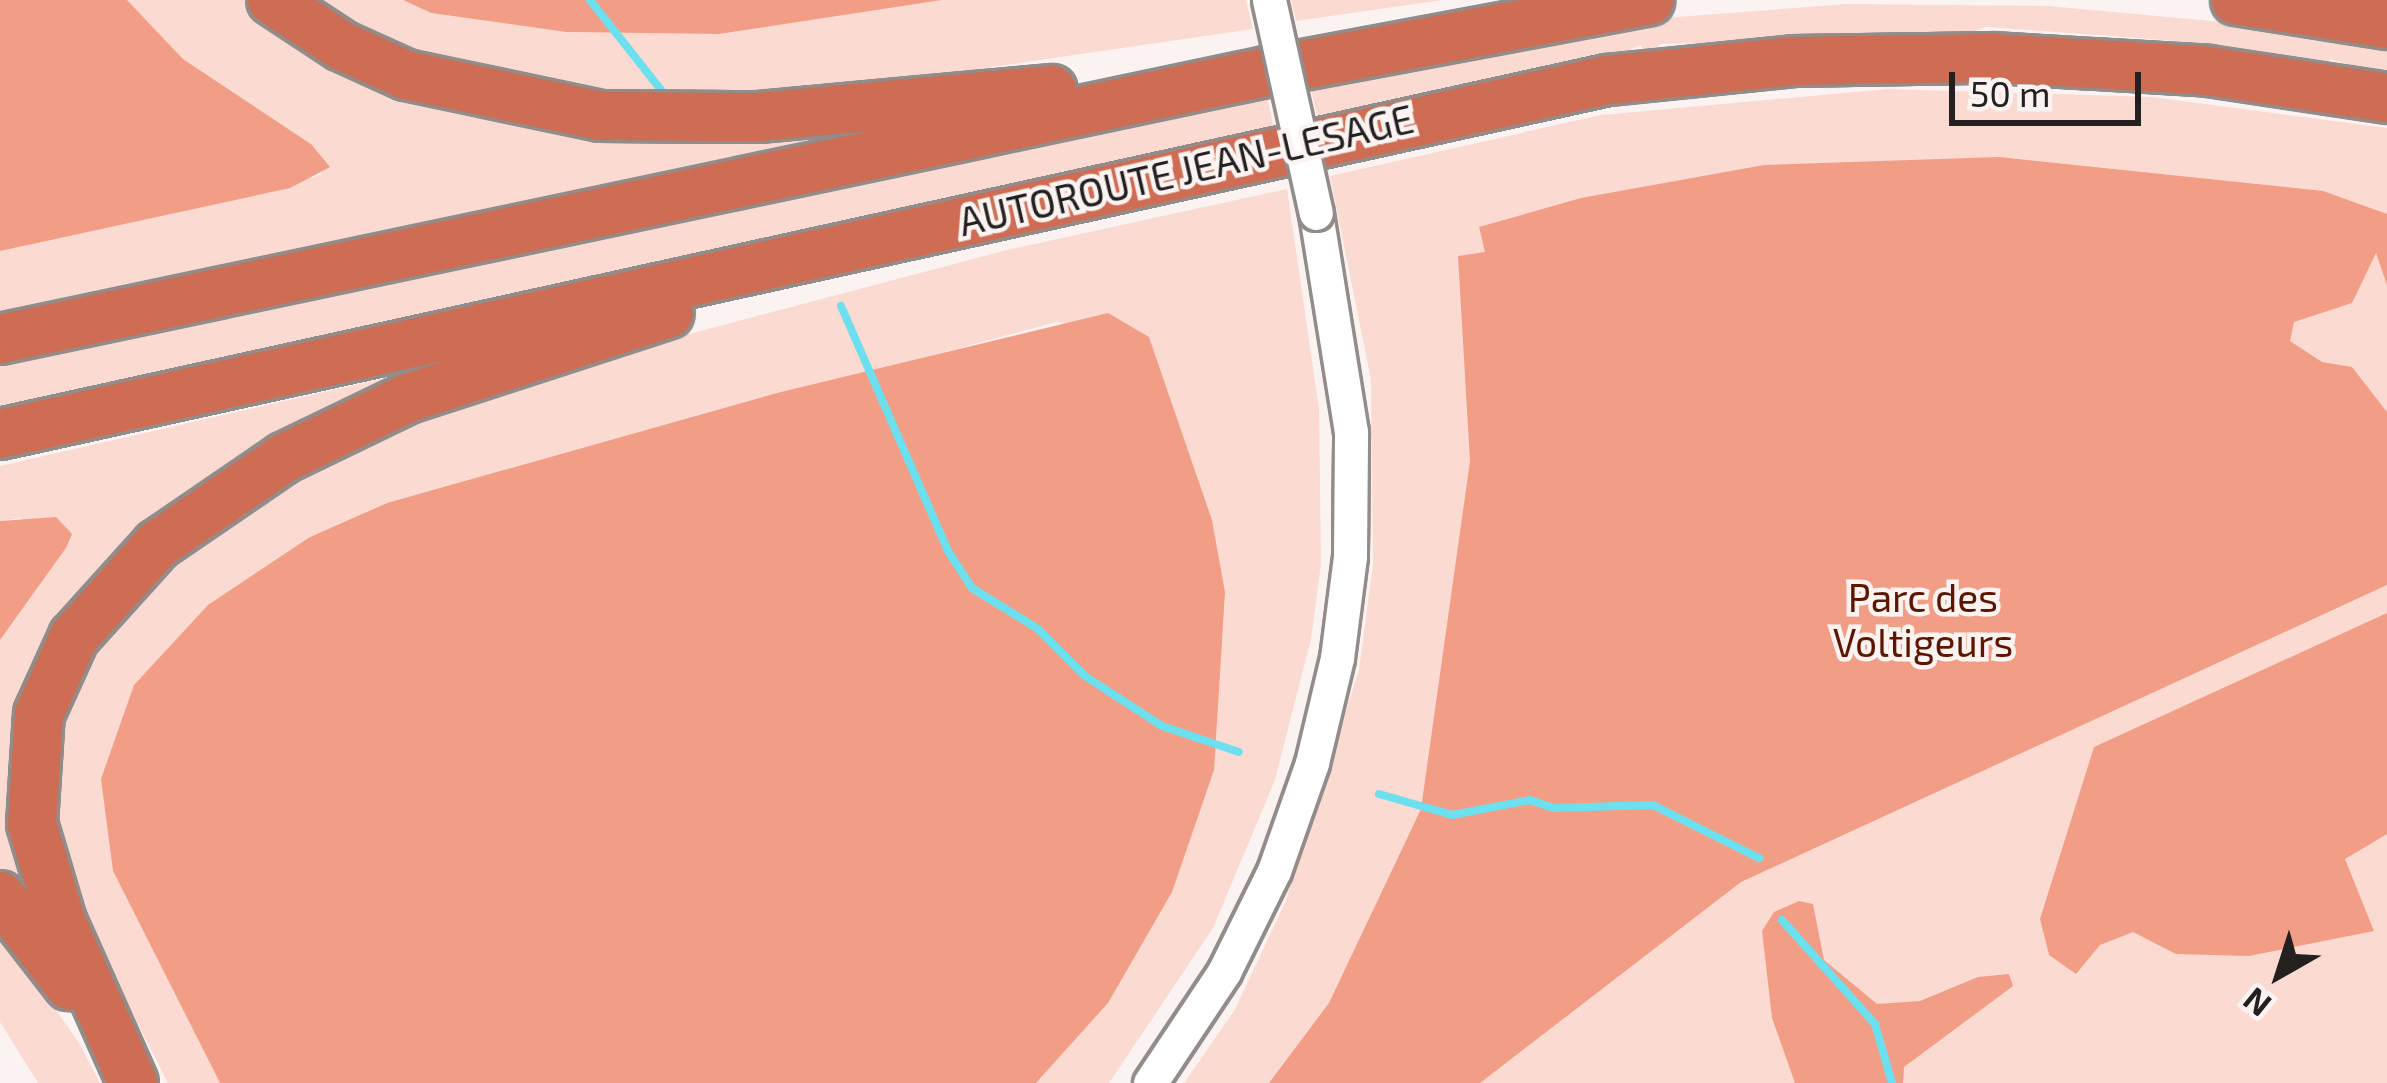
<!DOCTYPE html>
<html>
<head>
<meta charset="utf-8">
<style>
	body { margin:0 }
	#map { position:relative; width:2387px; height:1083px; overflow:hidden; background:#faf3f1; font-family:"Exo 2",sans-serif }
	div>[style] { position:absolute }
	.green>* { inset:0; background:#fbdad1 }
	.forest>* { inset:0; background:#f29e87 }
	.stream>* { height:8px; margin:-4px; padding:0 4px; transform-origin:4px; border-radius:4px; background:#6ce0ee }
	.roads { filter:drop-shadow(3px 0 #928c8a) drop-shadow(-3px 0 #928c8a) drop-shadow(0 3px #928c8a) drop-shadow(0 -3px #928c8a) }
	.minor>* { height:33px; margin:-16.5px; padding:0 16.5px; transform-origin:16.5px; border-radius:16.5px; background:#fff }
	.highway>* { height:48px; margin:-24px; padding:0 24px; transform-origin:24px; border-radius:24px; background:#ce6d53 }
	.bridges { filter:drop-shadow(3px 0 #928c8a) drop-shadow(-3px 0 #928c8a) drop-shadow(0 3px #928c8a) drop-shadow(0 -3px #928c8a) }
	.minor-bridge>* { height:33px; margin:-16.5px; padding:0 16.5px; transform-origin:16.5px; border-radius:16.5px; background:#fff }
	span { translate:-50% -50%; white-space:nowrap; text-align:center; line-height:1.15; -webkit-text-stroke:9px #faf3f1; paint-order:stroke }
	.street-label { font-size:39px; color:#23201f }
	.park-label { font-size:39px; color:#5f1601 }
	.north { position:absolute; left:2219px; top:915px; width:120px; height:120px; -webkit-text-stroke:9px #faf3f1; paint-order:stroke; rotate:219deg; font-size:33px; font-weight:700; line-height:48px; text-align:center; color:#23201f }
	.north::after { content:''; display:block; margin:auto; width:42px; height:54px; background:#23201f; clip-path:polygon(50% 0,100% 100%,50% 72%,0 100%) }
	.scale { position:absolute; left:1949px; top:72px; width:192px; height:54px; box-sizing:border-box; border:6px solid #23201f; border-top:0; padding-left:15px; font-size:36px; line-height:42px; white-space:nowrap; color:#23201f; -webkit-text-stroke:9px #faf3f1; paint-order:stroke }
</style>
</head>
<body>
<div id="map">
	<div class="green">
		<i style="clip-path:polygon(127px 0,251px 0,360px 72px,808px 127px,805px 143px,0 312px,0 251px,321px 175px,311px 144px,183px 59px)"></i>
		<i style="clip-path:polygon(300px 0,403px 0,431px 13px,566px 32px,719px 34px,942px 0,1246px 0,1253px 29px,786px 97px,570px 91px,463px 72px,372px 39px)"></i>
		<i style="clip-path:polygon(1291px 0,1443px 0,1296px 21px)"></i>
		<i style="clip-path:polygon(1847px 4px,2048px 6px,2277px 27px,2387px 46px,2387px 77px,2330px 59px,2325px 68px,2177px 48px,2177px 41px,1986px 27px,1958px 37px,1661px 44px,1644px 55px,1641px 45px,1608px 59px,1318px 120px,1310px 85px,1651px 19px)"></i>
		<i style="clip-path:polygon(1888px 89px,2152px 97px,2387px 128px,2387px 1083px,1184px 1083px,1234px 1011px,1285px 903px,1359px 670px,1373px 564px,1371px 380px,1330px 176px,1601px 115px)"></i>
		<i style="clip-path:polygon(1266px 91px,1274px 129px,0 411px,0 365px)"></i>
		<i style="clip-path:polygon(1287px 189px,1319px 409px,1321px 564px,1311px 639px,1275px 780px,1213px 928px,1109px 1083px,1036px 1083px,1108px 1003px,1225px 592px,1212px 520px,1149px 337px,1056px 322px,387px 503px,310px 537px,113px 871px,220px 1083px,168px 1083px,74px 899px,51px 773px,57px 715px,76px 671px,184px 548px,287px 479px,430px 414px,583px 362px,1007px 250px)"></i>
		<i style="clip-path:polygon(425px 369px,42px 660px,47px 926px,0 876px,0 640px,66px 548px,20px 518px,0 521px,0 466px)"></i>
		<i style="clip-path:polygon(0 930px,79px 1043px,100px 1083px,38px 1083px,0 1022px)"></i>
	</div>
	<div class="forest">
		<i style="clip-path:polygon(0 0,127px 0,183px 59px,311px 144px,330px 167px,290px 188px,0 251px)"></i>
		<i style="clip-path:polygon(403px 0,942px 0,719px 34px,566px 32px,431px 13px)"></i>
		<i style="clip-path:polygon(1999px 157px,2323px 191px,2387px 214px,2387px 285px,2376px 253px,2352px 303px,2294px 322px,2290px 341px,2322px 362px,2352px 367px,2387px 412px,2387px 585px,1741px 882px,1480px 1083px,1269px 1083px,1329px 1003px,1421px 809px,1470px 461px,1458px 256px,1485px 252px,1479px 227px,1581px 198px,1764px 165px)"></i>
		<i style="clip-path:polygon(1108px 313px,1149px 337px,1212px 520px,1225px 592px,1214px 770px,1172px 892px,1108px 1003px,1036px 1083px,220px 1083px,113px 871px,101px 779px,134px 685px,208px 605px,310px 537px,387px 503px,781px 392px)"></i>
		<i style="clip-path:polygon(56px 517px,72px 534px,66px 548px,0 640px,0 521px)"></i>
		<i style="clip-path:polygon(2387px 613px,2387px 834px,2345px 859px,2374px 931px,2249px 956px,2176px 954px,2133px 932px,2100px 945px,2076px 974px,2049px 955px,2040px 919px,2094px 747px)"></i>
		<i style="clip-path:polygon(1799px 901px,1813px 904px,1824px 960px,1877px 1004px,1920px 1001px,1978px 977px,2009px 974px,2013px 986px,1904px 1067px,1903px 1083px,1795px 1083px,1772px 1018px,1762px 931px,1774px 912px)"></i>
	</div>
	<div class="stream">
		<i style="left:590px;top:0;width:115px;rotate:51.7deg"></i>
		<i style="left:841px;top:306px;width:267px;rotate:66.4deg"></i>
		<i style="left:948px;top:551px;width:44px;rotate:57deg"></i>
		<i style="left:972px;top:588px;width:78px;rotate:31.8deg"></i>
		<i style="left:1038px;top:629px;width:66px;rotate:45deg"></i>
		<i style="left:1085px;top:676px;width:92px;rotate:33deg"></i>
		<i style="left:1162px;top:726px;width:81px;rotate:18.7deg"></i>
		<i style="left:1379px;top:794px;width:76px;rotate:16deg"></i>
		<i style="left:1452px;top:815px;width:79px;rotate:-10.9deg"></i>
		<i style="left:1530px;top:800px;width:24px;rotate:19deg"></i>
		<i style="left:1553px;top:808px;width:100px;rotate:-1.7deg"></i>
		<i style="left:1653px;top:805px;width:119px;rotate:26.6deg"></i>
		<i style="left:1782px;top:920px;width:140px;rotate:48.2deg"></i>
		<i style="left:1875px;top:1024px;width:61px;rotate:73.9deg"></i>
	</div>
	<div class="roads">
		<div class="minor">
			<i style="left:1150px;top:1083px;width:133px;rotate:-56.3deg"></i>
			<i style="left:1224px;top:972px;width:113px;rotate:-63.7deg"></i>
			<i style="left:1274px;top:871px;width:114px;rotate:-70.6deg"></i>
			<i style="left:1312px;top:763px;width:108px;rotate:-76.6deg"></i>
			<i style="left:1337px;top:658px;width:103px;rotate:-82.7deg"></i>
			<i style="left:1350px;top:556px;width:124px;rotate:-89.5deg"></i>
			<i style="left:1351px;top:432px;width:222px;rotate:-99.1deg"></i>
		</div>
		<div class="highway">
			<i style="left:272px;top:0;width:84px;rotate:33.3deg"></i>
			<i style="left:342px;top:46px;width:70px;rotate:24.4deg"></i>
			<i style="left:406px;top:75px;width:198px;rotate:11.9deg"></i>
			<i style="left:600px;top:116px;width:159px;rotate:0.4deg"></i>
			<i style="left:759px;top:117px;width:294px;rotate:-5.3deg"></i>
			<i style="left:2236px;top:0;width:153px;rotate:9deg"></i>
			<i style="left:0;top:339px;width:1294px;rotate:-11.91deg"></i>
			<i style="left:1266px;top:72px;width:390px;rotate:-10.6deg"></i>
			<i style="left:0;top:434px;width:1647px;rotate:-12.42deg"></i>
			<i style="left:1608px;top:80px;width:187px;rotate:-5.8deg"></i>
			<i style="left:1794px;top:61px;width:199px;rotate:-0.9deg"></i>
			<i style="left:1993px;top:58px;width:216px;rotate:3.4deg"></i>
			<i style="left:2209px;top:71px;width:180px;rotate:8.6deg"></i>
			<i style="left:0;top:896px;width:113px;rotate:52.2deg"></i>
			<i style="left:133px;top:1083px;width:177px;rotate:-114deg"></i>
			<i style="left:61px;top:921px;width:101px;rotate:-106.6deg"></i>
			<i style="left:32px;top:824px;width:110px;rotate:-86.4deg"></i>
			<i style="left:39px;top:714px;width:85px;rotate:-65.6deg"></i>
			<i style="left:74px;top:637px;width:124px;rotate:-47.9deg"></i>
			<i style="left:157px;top:545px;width:154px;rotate:-34.4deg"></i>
			<i style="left:284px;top:458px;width:138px;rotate:-25.8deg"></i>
			<i style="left:408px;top:398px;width:274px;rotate:-18deg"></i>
		</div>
	</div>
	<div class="bridges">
		<div class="minor-bridge">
			<i style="left:1269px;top:0;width:218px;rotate:77.6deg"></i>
		</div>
	</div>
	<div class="street-label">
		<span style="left:1186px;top:170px;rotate:-13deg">AUTOROUTE JEAN-LESAGE</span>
	</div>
	<div class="park-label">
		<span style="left:1923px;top:620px">Parc des<br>Voltigeurs</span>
	</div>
	<div class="north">N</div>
	<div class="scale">50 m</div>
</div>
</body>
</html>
